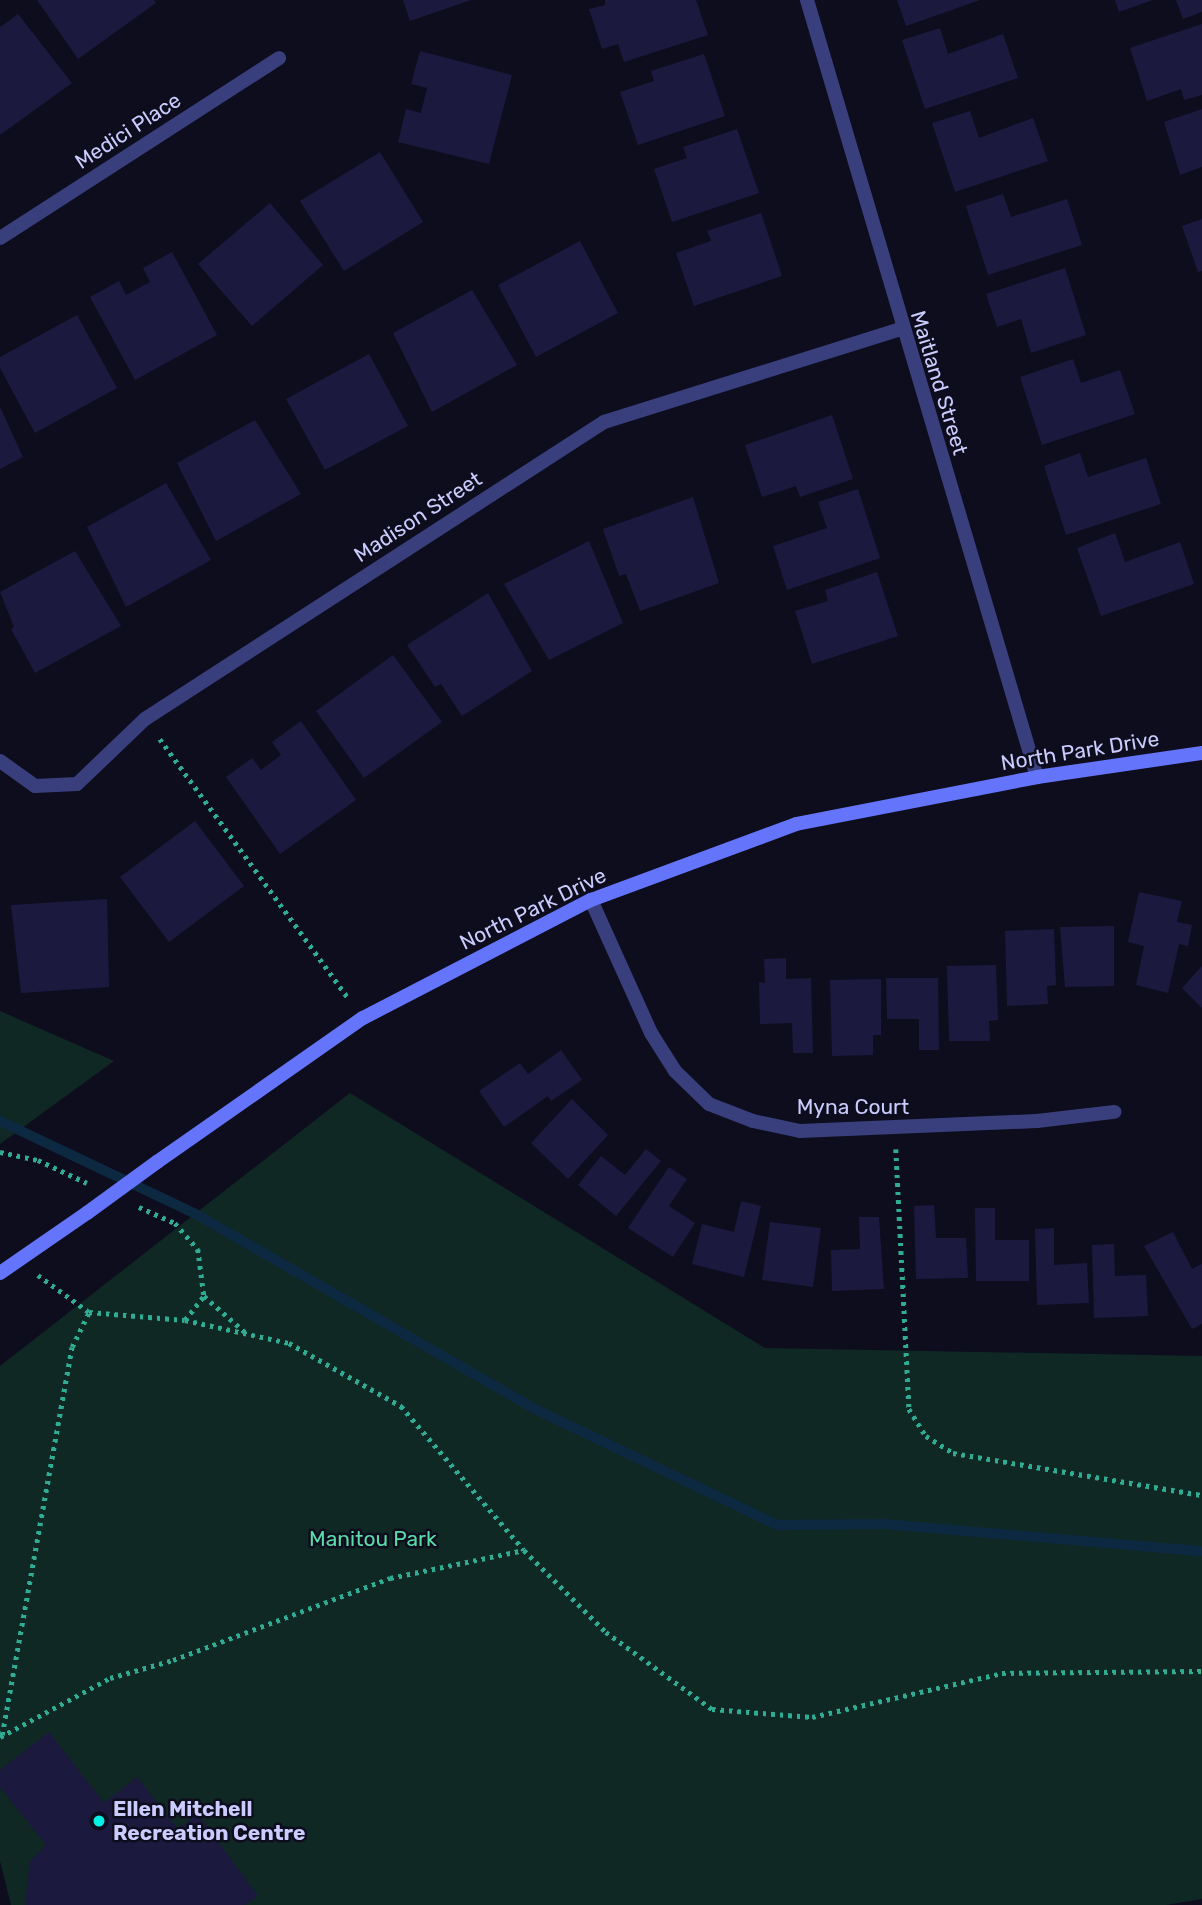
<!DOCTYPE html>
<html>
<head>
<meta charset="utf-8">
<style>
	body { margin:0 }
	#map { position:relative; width:1202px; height:1905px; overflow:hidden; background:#0d0d1e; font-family:Rubik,sans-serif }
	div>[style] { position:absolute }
	.green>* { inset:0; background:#102824 }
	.stream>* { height:10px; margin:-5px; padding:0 5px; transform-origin:5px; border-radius:5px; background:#0d2942 }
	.building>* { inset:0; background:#1c193f }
	.path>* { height:4.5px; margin-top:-2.25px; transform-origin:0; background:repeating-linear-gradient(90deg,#30ac94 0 3.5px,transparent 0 8.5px) }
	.street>* { height:14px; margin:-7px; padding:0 7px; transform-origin:7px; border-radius:7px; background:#393f7c }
	.secondary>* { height:14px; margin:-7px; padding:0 7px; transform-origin:7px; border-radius:7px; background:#6575fb }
	.secondary-bridge>* { height:14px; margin:-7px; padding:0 7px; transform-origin:7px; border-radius:7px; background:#6575fb }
	.dots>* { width:19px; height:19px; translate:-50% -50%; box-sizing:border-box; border:4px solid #0d0d1e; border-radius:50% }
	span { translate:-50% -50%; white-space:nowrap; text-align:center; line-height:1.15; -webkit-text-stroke:5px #0d0d1e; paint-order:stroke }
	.street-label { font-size:21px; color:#cbccfe }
	.park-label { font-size:21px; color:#5adba9 }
	.poi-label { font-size:21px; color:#cbccfe; font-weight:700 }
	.left { translate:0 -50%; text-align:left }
</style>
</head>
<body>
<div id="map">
	<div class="green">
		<i style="clip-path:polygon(0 1011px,114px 1061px,0 1144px)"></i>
		<i style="clip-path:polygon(350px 1093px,765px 1348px,1202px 1356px,1202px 1899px,1166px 1905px,11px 1905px,0 1861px,0 1366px)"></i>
	</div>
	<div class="stream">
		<i style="left:0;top:1121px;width:215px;rotate:25.4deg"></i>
		<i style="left:194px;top:1213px;width:396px;rotate:29.9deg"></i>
		<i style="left:537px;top:1410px;width:266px;rotate:25.6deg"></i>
		<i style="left:777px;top:1525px;width:107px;rotate:-0.5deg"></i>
		<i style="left:884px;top:1524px;width:319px;rotate:4.9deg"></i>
	</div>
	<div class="building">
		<i style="clip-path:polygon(37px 0,154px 0,156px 3px,78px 59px)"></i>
		<i style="clip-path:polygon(403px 0,471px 0,410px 21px)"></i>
		<i style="clip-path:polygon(605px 0,696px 0,708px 35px,624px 62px,618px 44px,602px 49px,589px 9px,605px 5px)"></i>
		<i style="clip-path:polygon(897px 0,980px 0,906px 26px)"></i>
		<i style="clip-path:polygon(1115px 0,1153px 0,1119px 12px)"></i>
		<i style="clip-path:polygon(1176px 0,1202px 0,1202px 12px,1183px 19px)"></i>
		<i style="clip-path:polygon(18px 14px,72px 83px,0 135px,0 27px)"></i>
		<i style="clip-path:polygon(1202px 24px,1202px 95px,1184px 100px,1181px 89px,1147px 101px,1130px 48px)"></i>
		<i style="clip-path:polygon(940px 28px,948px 54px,1003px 34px,1018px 78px,925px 109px,902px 40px)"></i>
		<i style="clip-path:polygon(420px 51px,512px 75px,489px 164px,398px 142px,406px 109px,421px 113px,427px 88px,411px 84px)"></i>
		<i style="clip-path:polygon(704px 54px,725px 116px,638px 145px,620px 92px,654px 81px,651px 71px)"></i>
		<i style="clip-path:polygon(1202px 109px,1202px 167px,1180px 175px,1164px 122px)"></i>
		<i style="clip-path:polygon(970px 111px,979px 138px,1033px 118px,1048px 161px,955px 192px,932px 123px)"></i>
		<i style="clip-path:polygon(737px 129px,759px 193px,672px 222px,654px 169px,687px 158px,683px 147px)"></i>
		<i style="clip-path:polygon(380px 152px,423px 222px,344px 271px,300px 201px)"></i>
		<i style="clip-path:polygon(1003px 194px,1011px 217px,1067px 199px,1082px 245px,988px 275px,966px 206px)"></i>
		<i style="clip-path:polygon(270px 203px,323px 265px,252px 326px,198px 264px)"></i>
		<i style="clip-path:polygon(761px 213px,782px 276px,694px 306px,676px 253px,711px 241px,707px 231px)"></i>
		<i style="clip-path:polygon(1202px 219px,1202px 271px,1198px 272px,1182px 226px)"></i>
		<i style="clip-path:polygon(580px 241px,618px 313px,536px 357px,498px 285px)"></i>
		<i style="clip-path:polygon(172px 252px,217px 335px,135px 380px,90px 297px,119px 281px,126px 295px,150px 282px,143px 268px)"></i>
		<i style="clip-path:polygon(1065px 268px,1086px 335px,1031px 353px,1021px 319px,997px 327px,986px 294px)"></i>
		<i style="clip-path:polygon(472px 290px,517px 365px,432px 412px,393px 333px)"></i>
		<i style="clip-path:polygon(77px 315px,117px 388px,35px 433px,0 368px,0 357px)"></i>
		<i style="clip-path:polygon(369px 354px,408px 426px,325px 470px,286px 399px)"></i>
		<i style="clip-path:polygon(1073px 359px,1081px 383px,1120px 370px,1135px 414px,1042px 445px,1020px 377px)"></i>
		<i style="clip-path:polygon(0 407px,23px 457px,0 469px)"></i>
		<i style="clip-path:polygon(832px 415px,853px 479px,800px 497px,796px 486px,762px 497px,745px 445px)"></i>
		<i style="clip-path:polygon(255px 420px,301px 494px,216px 541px,177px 463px)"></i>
		<i style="clip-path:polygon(1080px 453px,1088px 477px,1146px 458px,1161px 504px,1066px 535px,1044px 466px)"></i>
		<i style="clip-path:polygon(166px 483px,211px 560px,126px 607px,87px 527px)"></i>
		<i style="clip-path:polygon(858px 489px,880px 558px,787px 590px,773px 546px,827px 528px,818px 502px)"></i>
		<i style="clip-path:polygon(693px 497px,719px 583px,640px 611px,626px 574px,619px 576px,603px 529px)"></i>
		<i style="clip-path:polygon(1115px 533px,1125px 562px,1180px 542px,1194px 584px,1101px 616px,1077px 548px)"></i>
		<i style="clip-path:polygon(589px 541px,623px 623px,549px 660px,504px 584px)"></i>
		<i style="clip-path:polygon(75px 551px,121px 626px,35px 673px,11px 629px,14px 627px,0 592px)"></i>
		<i style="clip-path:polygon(877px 572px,898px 636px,812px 664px,795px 611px,828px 601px,825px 590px)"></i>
		<i style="clip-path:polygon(488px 593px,532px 671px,462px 716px,441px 684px,435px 687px,407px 645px)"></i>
		<i style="clip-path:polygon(393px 655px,442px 722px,364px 778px,316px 711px)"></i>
		<i style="clip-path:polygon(301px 721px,356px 800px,280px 854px,226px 777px,252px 758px,261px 770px,281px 755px,272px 742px)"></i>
		<i style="clip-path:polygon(195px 821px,244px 886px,169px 942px,120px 877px)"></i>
		<i style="clip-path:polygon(1139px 892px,1182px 901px,1177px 922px,1192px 925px,1188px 946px,1179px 944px,1168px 993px,1136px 985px,1144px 946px,1128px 942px)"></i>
		<i style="clip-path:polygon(107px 899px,109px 987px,21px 993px,11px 905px)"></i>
		<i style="clip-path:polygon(1114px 926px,1114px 986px,1065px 987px,1060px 927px)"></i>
		<i style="clip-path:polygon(1054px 929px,1056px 985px,1047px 986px,1048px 1004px,1007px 1006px,1005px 931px)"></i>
		<i style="clip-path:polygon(786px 958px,786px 979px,811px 978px,813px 1053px,793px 1053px,792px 1023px,760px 1024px,759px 982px,765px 983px,764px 959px)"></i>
		<i style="clip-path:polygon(996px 965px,998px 1020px,989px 1021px,990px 1041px,949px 1041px,947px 966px)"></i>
		<i style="clip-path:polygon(1202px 966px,1202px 1008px,1182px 988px)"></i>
		<i style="clip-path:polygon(886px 978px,938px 978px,939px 1050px,919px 1050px,919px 1019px,887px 1019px)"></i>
		<i style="clip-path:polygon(881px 979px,881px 1035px,873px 1035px,873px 1055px,832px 1056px,830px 980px)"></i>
		<i style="clip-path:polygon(561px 1050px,582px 1080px,551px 1101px,548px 1096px,504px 1127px,479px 1091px,520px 1063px,528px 1074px)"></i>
		<i style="clip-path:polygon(572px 1099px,608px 1135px,568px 1179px,531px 1143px)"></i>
		<i style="clip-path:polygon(646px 1149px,661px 1161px,616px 1216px,578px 1185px,601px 1156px,625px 1175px)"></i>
		<i style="clip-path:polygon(669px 1167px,687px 1179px,669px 1206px,695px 1223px,673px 1257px,628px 1228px)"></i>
		<i style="clip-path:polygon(741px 1201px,761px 1206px,744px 1277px,692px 1264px,702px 1224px,734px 1232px)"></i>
		<i style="clip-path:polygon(934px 1205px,936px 1238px,966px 1238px,968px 1278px,916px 1279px,914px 1206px)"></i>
		<i style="clip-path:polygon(975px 1208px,995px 1208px,995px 1240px,1029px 1240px,1029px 1281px,976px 1281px)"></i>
		<i style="clip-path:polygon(859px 1217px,879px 1217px,884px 1289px,832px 1291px,831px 1250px,860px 1249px)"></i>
		<i style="clip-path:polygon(770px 1222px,821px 1228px,813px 1287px,762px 1280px)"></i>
		<i style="clip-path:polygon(1054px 1228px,1054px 1265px,1087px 1263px,1089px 1303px,1037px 1305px,1035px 1229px)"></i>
		<i style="clip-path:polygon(1173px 1232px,1192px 1269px,1202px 1264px,1202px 1324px,1192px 1329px,1144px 1246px)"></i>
		<i style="clip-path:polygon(1114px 1244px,1115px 1276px,1146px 1275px,1148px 1316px,1094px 1318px,1092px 1245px)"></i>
		<i style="clip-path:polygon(49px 1732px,104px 1803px,137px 1777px,178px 1829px,198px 1814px,258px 1896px,245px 1905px,25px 1905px,30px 1861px,46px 1845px,0 1787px,0 1770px)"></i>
	</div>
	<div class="path">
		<i style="left:160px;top:739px;width:320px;rotate:54deg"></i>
		<i style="left:896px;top:1149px;width:260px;rotate:87.1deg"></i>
		<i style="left:909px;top:1409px;width:32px;rotate:58deg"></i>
		<i style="left:926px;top:1436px;width:32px;rotate:32deg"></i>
		<i style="left:953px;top:1453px;width:253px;rotate:9.6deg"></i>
		<i style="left:0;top:1152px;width:39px;rotate:12deg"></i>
		<i style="left:38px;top:1160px;width:54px;rotate:25.1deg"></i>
		<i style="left:139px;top:1207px;width:39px;rotate:24deg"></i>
		<i style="left:175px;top:1223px;width:35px;rotate:49deg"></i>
		<i style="left:198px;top:1249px;width:47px;rotate:82.7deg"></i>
		<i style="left:204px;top:1296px;width:56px;rotate:41.4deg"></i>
		<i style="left:38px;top:1275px;width:63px;rotate:36deg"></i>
		<i style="left:89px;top:1312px;width:96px;rotate:4.8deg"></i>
		<i style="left:185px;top:1320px;width:107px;rotate:12.5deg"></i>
		<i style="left:289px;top:1343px;width:129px;rotate:29.4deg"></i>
		<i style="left:401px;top:1406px;width:189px;rotate:49.5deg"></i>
		<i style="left:524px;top:1550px;width:116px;rotate:45deg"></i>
		<i style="left:606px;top:1632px;width:131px;rotate:36deg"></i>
		<i style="left:712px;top:1709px;width:100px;rotate:4.6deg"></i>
		<i style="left:812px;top:1717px;width:195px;rotate:-13deg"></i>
		<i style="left:1002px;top:1673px;width:200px;rotate:-0.6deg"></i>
		<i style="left:185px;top:1320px;width:31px;rotate:-52deg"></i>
		<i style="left:2px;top:1735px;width:394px;rotate:-79.8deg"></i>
		<i style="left:72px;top:1347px;width:39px;rotate:-64deg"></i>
		<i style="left:0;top:1737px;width:125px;rotate:-28.2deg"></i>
		<i style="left:110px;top:1678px;width:66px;rotate:-15.9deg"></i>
		<i style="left:173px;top:1660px;width:232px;rotate:-20.7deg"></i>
		<i style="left:390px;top:1578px;width:137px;rotate:-11.8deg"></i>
	</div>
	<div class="street">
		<i style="left:807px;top:0;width:810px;rotate:73.51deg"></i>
		<i style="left:0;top:238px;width:332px;rotate:-32.8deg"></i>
		<i style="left:0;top:761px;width:43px;rotate:35.5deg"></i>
		<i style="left:35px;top:786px;width:42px;rotate:-2.7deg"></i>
		<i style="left:77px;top:784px;width:94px;rotate:-43.7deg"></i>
		<i style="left:145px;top:719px;width:547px;rotate:-32.91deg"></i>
		<i style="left:604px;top:422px;width:311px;rotate:-17.4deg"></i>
		<i style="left:591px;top:900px;width:146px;rotate:65.7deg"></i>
		<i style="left:651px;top:1033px;width:45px;rotate:57.7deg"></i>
		<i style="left:675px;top:1071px;width:47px;rotate:44.1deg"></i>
		<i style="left:709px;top:1104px;width:47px;rotate:21.1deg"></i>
		<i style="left:753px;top:1121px;width:48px;rotate:12deg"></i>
		<i style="left:800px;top:1131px;width:237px;rotate:-2.4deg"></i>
		<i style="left:1037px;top:1121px;width:78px;rotate:-6.7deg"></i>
	</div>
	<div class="secondary">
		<i style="left:157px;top:1162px;width:251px;rotate:-35deg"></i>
		<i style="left:363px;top:1018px;width:257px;rotate:-27.4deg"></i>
		<i style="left:591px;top:900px;width:219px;rotate:-20.3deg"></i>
		<i style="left:796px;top:824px;width:246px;rotate:-11deg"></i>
		<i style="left:1037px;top:777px;width:167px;rotate:-8.3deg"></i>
		<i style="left:0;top:1273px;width:106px;rotate:-34.6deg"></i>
	</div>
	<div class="secondary-bridge">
		<i style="left:87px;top:1213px;width:87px;rotate:-36.1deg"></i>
	</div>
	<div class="dots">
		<i style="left:99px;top:1821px;background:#06efe6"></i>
	</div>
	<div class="street-label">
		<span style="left:128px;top:131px;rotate:-33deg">Medici Place</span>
		<span style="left:939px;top:383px;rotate:73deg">Maitland Street</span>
		<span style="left:418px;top:517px;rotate:-33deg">Madison Street</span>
		<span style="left:1080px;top:751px;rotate:-9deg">North Park Drive</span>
		<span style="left:533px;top:909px;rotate:-26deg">North Park Drive</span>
		<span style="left:853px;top:1107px">Myna Court</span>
	</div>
	<div class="park-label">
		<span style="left:373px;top:1539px">Manitou Park</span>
	</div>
	<div class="poi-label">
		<span class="left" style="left:113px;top:1821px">Ellen Mitchell<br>Recreation Centre</span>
	</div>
</div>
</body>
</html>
